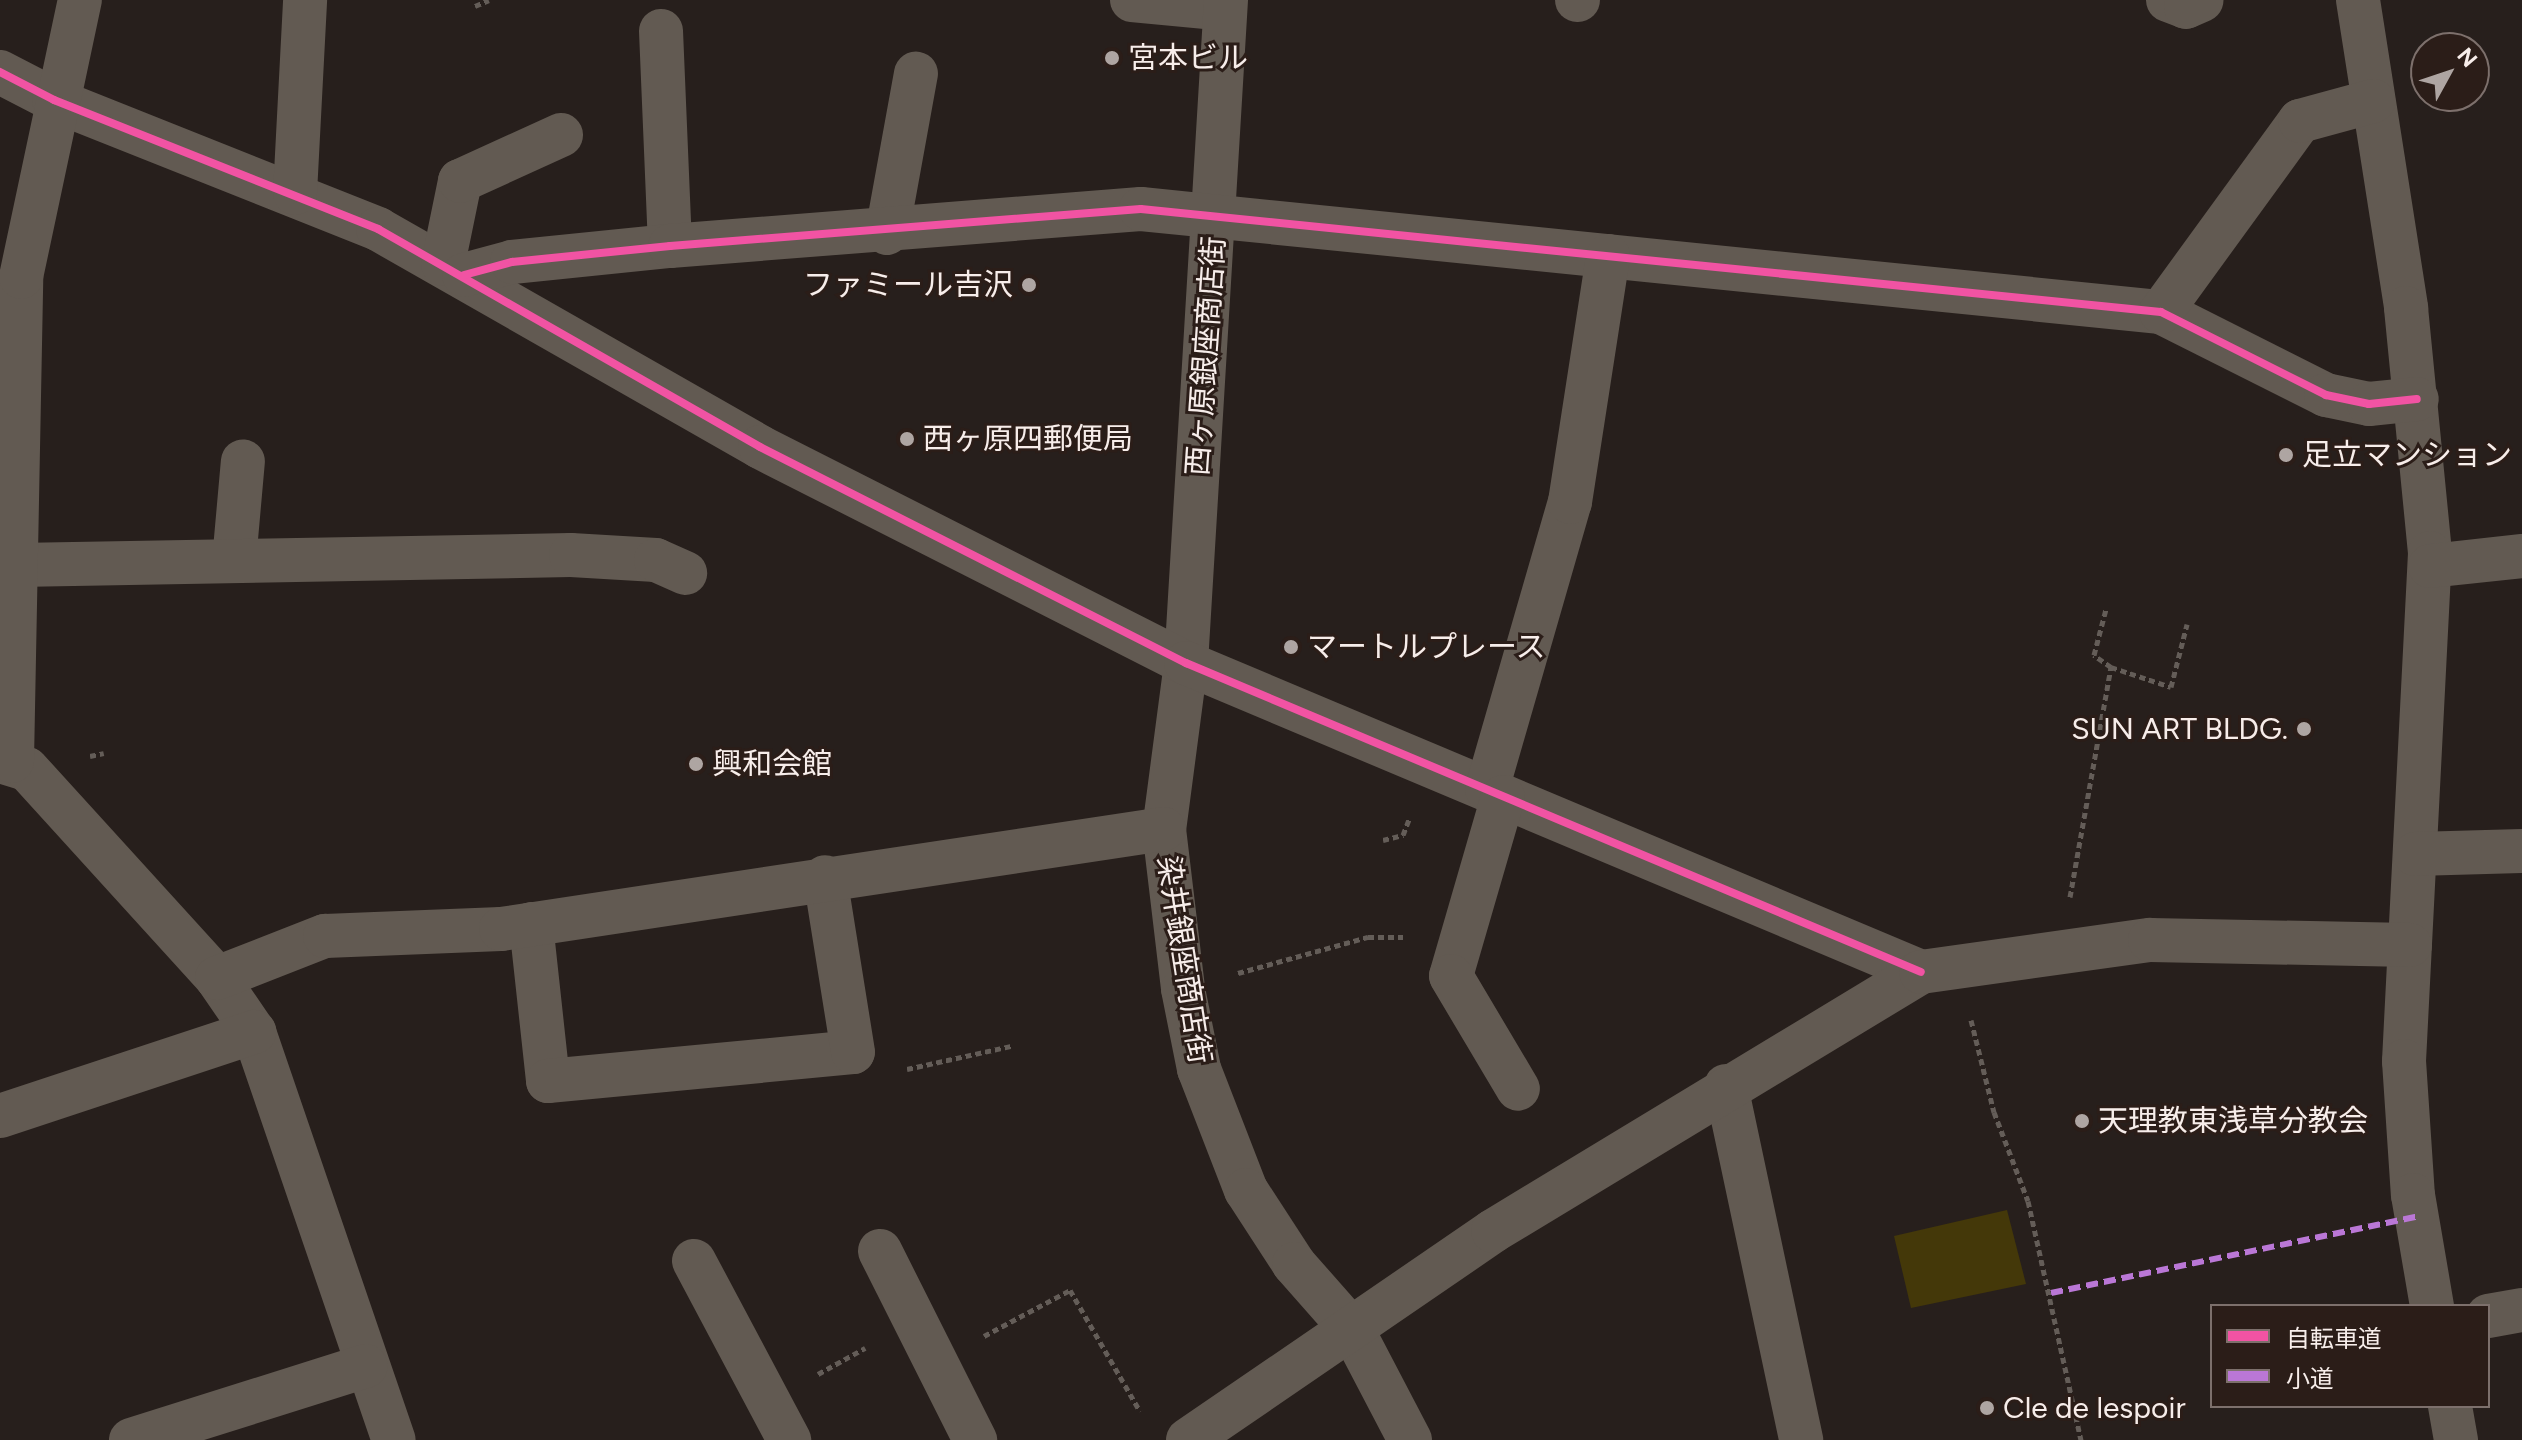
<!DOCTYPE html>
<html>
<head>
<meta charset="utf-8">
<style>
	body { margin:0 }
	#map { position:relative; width:2522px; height:1440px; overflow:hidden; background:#271f1c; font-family:Figtree,"Noto Sans JP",sans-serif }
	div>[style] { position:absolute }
	.green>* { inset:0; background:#443809 }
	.path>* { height:5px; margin-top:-2.5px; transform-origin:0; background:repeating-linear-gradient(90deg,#645d58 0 6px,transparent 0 10px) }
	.minor>* { height:44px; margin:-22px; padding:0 22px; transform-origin:22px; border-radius:22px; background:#625a52 }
	.quiet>* { height:6px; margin-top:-3px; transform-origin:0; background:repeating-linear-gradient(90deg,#ba77d6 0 12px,transparent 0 18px) }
	.cycleway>* { height:8px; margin:-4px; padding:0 4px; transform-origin:4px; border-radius:4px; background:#f153a3 }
	.dots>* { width:22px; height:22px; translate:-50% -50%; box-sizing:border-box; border:4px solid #2b1d18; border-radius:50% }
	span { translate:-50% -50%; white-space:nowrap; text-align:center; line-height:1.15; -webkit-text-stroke:6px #2b1d18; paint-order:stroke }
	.poi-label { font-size:30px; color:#f7edea }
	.left { translate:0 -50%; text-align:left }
	.right { translate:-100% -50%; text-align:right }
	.street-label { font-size:30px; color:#f7edea }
	.legend { position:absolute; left:2210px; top:1304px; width:280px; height:104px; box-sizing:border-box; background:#2b1d18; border:2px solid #7d706c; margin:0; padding:10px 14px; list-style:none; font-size:24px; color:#f7edea }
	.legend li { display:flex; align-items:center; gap:16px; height:40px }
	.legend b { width:40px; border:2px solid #7d706c }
	.north { position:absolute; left:2410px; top:32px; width:80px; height:80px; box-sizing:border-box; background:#2b1d18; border:2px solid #7d706c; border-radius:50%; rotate:50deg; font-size:22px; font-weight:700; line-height:32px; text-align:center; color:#f7edea }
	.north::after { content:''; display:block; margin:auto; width:28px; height:36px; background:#aea5a2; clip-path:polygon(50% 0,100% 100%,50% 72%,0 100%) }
</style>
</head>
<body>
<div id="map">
	<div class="green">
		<i style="clip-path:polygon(2007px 1210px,2026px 1284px,1911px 1308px,1894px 1236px)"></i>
	</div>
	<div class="path">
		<i style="left:475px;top:6px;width:15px;rotate:-23deg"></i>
		<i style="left:2111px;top:667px;width:63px;rotate:18.4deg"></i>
		<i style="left:2171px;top:687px;width:65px;rotate:-75.7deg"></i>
		<i style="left:90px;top:756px;width:14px;rotate:-12deg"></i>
		<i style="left:1383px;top:840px;width:21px;rotate:-14deg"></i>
		<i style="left:1403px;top:835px;width:17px;rotate:-69deg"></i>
		<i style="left:2070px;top:897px;width:234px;rotate:-79.9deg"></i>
		<i style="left:2111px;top:667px;width:21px;rotate:-145deg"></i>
		<i style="left:2094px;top:655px;width:48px;rotate:-75.4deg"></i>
		<i style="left:1238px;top:973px;width:135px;rotate:-15.5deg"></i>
		<i style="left:1368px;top:937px;width:35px"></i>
		<i style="left:1971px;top:1020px;width:95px;rotate:76deg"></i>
		<i style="left:1994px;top:1112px;width:95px;rotate:69.1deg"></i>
		<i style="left:2028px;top:1201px;width:245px;rotate:77.5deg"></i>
		<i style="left:907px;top:1069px;width:107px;rotate:-12.5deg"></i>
		<i style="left:984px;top:1336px;width:98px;rotate:-28.1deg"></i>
		<i style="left:1070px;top:1290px;width:140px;rotate:60deg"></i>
		<i style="left:818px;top:1374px;width:54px;rotate:-29deg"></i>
	</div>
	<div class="minor">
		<i style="left:1132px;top:0;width:93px;rotate:5.5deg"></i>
		<i style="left:1226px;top:0;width:664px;rotate:93.45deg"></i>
		<i style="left:1186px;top:663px;width:167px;rotate:97.5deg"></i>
		<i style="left:1164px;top:829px;width:161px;rotate:83.2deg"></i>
		<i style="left:1183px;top:989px;width:82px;rotate:78.7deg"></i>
		<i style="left:1199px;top:1069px;width:130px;rotate:68.8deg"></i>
		<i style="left:1246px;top:1190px;width:88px;rotate:57deg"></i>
		<i style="left:1294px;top:1264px;width:89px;rotate:48.6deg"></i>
		<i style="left:1353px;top:1331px;width:123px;rotate:62.4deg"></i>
		<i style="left:1577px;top:0;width:1px"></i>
		<i style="left:2168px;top:0;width:19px;rotate:21deg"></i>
		<i style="left:2186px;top:7px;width:17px;rotate:-24deg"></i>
		<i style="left:2358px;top:0;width:312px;rotate:81.1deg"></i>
		<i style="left:2406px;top:308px;width:246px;rotate:84.4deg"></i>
		<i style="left:2430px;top:553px;width:509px;rotate:92.93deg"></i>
		<i style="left:2404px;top:1061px;width:134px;rotate:86.2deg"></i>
		<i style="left:2413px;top:1195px;width:113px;rotate:80.3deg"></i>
		<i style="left:661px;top:31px;width:215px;rotate:87.6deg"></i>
		<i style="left:0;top:72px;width:61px;rotate:27.4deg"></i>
		<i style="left:54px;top:100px;width:349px;rotate:21.7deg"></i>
		<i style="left:378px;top:229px;width:440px;rotate:29.7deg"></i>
		<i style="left:760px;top:447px;width:478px;rotate:26.9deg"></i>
		<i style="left:1186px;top:663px;width:797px;rotate:22.8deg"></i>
		<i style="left:295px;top:193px;width:193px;rotate:-87deg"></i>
		<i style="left:887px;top:233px;width:162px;rotate:-79.7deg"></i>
		<i style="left:443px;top:264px;width:85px;rotate:-78.4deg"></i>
		<i style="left:460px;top:181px;width:111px;rotate:-24.5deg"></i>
		<i style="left:464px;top:275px;width:50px;rotate:-15.2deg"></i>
		<i style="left:512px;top:262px;width:159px;rotate:-5.8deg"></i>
		<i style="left:670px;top:246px;width:472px;rotate:-4.5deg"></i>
		<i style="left:1141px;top:209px;width:1025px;rotate:5.77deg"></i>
		<i style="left:2161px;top:312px;width:185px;rotate:26.7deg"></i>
		<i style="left:2326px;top:395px;width:44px;rotate:11.8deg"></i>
		<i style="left:2369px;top:404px;width:48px;rotate:-5.9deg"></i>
		<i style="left:2161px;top:312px;width:236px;rotate:-54deg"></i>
		<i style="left:2300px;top:121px;width:76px;rotate:-15.3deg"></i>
		<i style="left:234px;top:561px;width:100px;rotate:-84.9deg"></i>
		<i style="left:17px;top:565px;width:554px;rotate:-1.03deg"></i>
		<i style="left:571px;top:555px;width:85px;rotate:3.4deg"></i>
		<i style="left:656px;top:560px;width:32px;rotate:24deg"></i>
		<i style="left:2430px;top:566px;width:93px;rotate:-6.2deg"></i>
		<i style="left:0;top:761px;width:28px;rotate:17deg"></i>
		<i style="left:27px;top:769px;width:282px;rotate:47.7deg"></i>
		<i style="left:217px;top:978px;width:65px;rotate:55.6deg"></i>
		<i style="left:254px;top:1032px;width:431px;rotate:71.1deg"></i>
		<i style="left:12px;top:761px;width:484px;rotate:-88.9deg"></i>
		<i style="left:21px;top:277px;width:283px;rotate:-78deg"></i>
		<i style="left:1487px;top:789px;width:299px;rotate:-73.9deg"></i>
		<i style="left:1570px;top:502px;width:249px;rotate:-81.2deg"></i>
		<i style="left:1503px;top:797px;width:186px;rotate:106.2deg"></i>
		<i style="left:1451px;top:976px;width:131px;rotate:59.3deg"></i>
		<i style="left:2415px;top:854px;width:107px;rotate:-1.6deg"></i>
		<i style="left:531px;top:924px;width:158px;rotate:83.8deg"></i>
		<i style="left:548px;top:1081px;width:306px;rotate:-5.4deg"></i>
		<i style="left:853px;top:1052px;width:177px;rotate:-99.1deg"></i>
		<i style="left:217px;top:978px;width:116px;rotate:-21.3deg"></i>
		<i style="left:325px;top:936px;width:176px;rotate:-2.3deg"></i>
		<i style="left:501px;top:929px;width:670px;rotate:-8.58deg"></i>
		<i style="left:1726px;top:1086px;width:362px;rotate:78deg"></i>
		<i style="left:0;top:1116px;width:268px;rotate:-18.3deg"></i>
		<i style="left:880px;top:1251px;width:212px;rotate:63.3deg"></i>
		<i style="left:694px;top:1261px;width:203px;rotate:62deg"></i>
		<i style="left:2488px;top:1316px;width:35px;rotate:-10deg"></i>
		<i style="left:2450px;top:1406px;width:35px;rotate:80deg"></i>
		<i style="left:131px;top:1440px;width:246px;rotate:-17.5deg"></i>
		<i style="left:1188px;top:1440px;width:370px;rotate:-34.4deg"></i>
		<i style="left:1493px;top:1231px;width:500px;rotate:-31.18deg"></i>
		<i style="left:1921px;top:972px;width:231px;rotate:-8deg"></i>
		<i style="left:2150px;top:940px;width:260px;rotate:1.1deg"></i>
	</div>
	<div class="quiet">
		<i style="left:2051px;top:1293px;width:373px;rotate:-11.8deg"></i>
	</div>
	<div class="cycleway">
		<i style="left:0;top:72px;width:61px;rotate:27.4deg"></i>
		<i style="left:54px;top:100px;width:349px;rotate:21.7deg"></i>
		<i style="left:378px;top:229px;width:440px;rotate:29.7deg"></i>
		<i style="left:760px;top:447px;width:478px;rotate:26.9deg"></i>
		<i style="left:1186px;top:663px;width:797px;rotate:22.8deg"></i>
		<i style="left:464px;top:275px;width:50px;rotate:-15.2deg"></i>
		<i style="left:512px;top:262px;width:159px;rotate:-5.8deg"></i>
		<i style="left:670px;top:246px;width:472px;rotate:-4.5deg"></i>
		<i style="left:1141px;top:209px;width:1025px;rotate:5.77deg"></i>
		<i style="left:2161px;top:312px;width:185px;rotate:26.7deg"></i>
		<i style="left:2326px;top:395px;width:44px;rotate:11.8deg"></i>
		<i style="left:2369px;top:404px;width:48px;rotate:-5.9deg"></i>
	</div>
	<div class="dots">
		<i style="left:1112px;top:58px;background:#aea5a2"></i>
		<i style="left:1029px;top:285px;background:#aea5a2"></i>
		<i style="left:907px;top:439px;background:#aea5a2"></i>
		<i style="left:2286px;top:455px;background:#aea5a2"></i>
		<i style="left:1291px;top:647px;background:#aea5a2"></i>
		<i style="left:2304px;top:729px;background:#aea5a2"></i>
		<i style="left:696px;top:764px;background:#aea5a2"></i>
		<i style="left:2082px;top:1121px;background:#aea5a2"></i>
		<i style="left:1987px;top:1408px;background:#aea5a2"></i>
	</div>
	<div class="poi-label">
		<span class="left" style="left:1128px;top:58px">宮本ビル</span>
		<span class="right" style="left:1013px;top:285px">ファミール吉沢</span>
		<span class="left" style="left:923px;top:439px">西ヶ原四郵便局</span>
		<span class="left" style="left:2302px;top:455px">足立マンション</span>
		<span class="left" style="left:1307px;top:647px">マートルプレース</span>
		<span class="right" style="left:2288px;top:729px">SUN ART BLDG.</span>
		<span class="left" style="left:712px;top:764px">興和会館</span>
		<span class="left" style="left:2098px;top:1121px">天理教東浅草分教会</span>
		<span class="left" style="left:2003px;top:1408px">Cle de lespoir</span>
	</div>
	<div class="street-label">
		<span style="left:1206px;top:356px;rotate:-86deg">西ヶ原銀座商店街</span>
		<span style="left:1184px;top:960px;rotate:81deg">染井銀座商店街</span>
	</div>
	<ul class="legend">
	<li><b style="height:10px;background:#f153a3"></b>自転車道</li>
	<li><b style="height:10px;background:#ba77d6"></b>小道</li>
	</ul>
	<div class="north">N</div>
</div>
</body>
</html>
